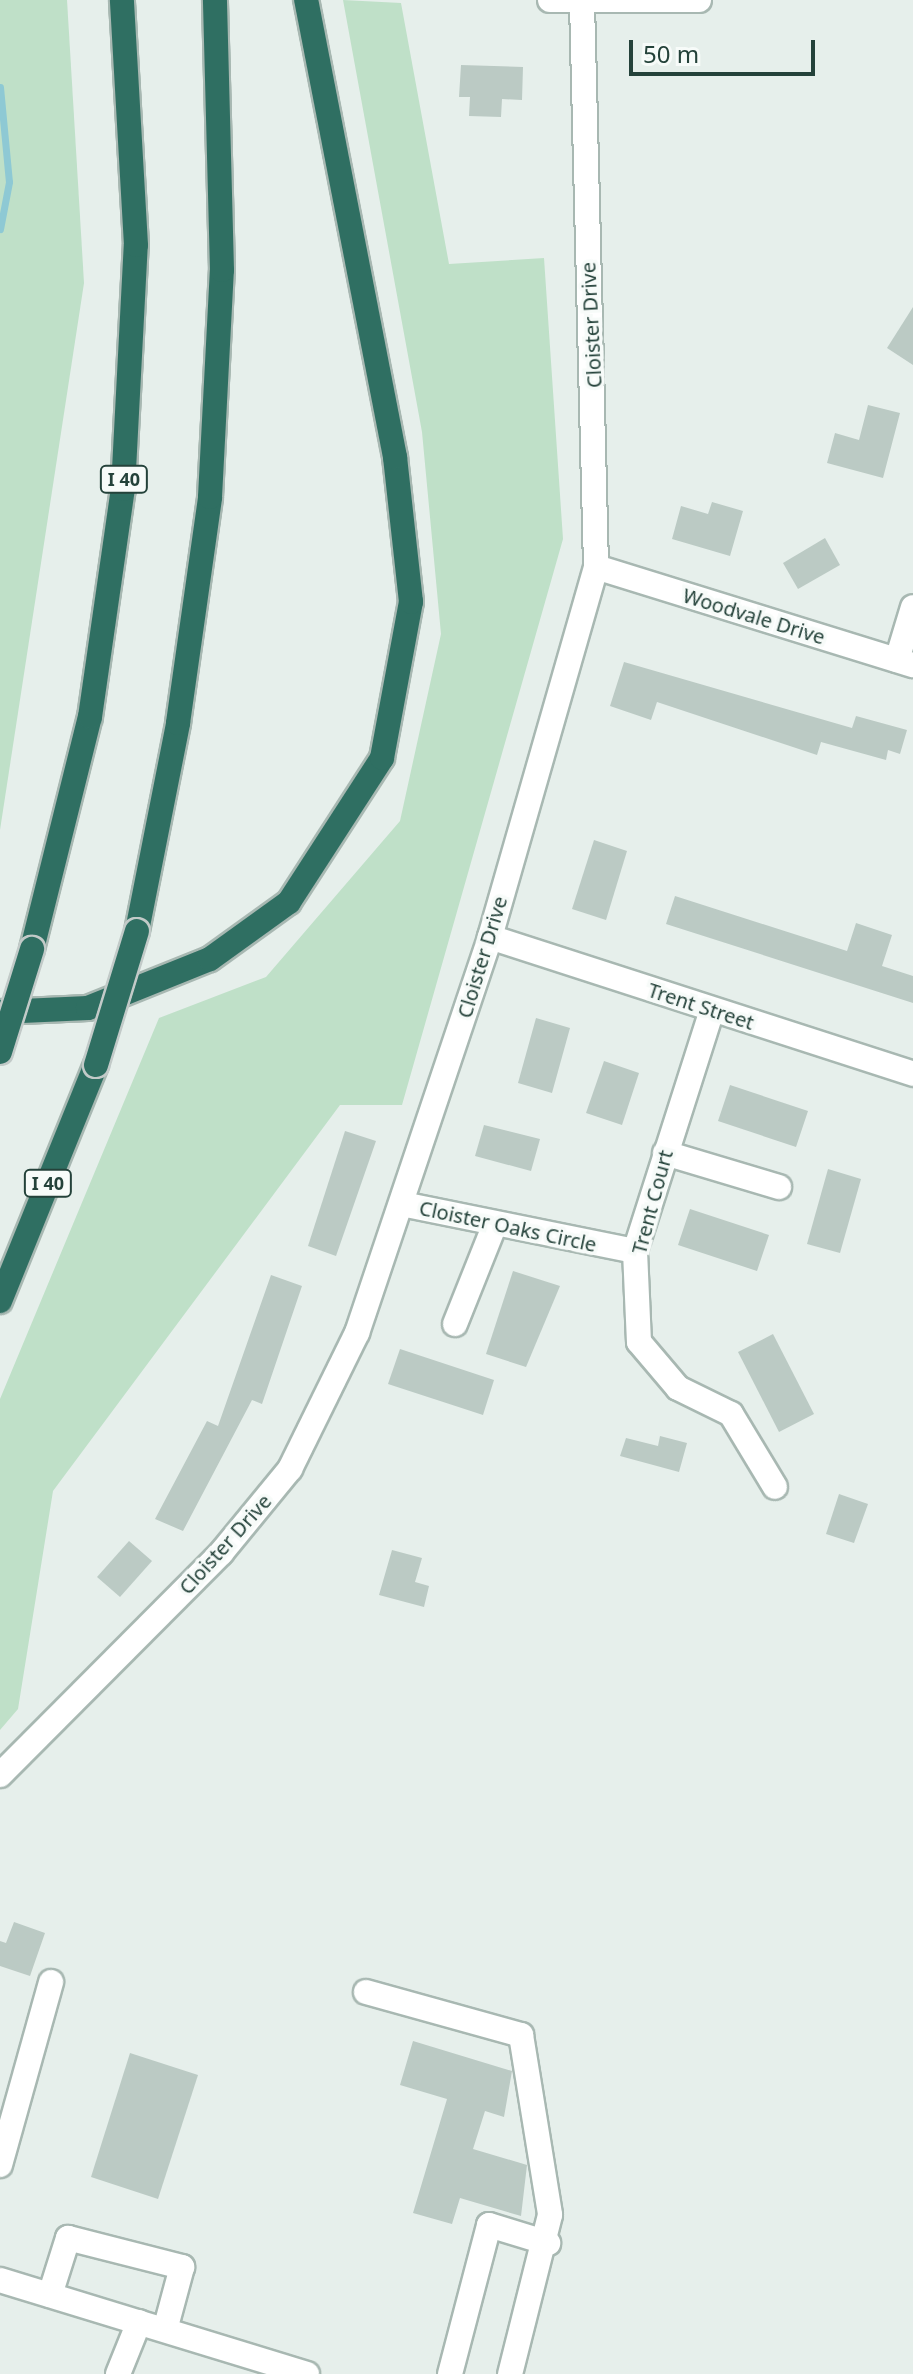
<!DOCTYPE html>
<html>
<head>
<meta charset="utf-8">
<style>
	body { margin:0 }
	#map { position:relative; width:913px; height:2374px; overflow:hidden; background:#e6efeb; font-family:"Noto Sans",sans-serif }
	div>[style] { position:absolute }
	.green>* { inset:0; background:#bfe0c8 }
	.stream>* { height:7px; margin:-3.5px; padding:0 3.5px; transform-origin:3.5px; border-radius:3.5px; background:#8ec9d4 }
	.building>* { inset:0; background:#bbcac4 }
	.roads { filter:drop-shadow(2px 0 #a8b8b2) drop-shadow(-2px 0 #a8b8b2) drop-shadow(0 2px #a8b8b2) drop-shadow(0 -2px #a8b8b2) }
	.minor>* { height:24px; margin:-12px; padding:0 12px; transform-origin:12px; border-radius:12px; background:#fff }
	.highway>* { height:24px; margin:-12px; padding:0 12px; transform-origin:12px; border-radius:12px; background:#2f6f62 }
	.bridges { filter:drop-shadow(2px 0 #c2cac8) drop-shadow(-2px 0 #c2cac8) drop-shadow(0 2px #c2cac8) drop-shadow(0 -2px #c2cac8) }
	.highway-bridge>* { height:24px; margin:-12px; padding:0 12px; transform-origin:12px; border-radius:12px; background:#2f6f62 }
	span { translate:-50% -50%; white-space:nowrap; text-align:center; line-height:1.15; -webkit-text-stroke:7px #f7fbf9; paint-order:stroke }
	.shield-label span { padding:2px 6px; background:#f7fbf9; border:2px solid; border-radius:6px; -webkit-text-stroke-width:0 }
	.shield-label { font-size:18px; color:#24423a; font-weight:700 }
	.street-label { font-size:20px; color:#24423a }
	.scale { position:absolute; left:629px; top:40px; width:186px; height:36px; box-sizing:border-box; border:4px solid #24423a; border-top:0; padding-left:10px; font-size:24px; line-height:28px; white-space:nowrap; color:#24423a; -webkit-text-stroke:6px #f7fbf9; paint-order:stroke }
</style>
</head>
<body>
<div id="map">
	<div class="green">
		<i style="clip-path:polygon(0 0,67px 0,84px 283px,0 830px)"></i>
		<i style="clip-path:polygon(343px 0,401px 3px,449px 264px,544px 258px,563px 539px,402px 1105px,340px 1105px,53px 1491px,18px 1709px,0 1730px,0 1399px,159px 1018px,266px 977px,400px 821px,441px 634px,422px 432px)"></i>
	</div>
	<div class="stream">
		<i style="left:0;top:87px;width:95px;rotate:84.6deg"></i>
		<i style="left:9px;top:182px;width:48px;rotate:100.8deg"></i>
	</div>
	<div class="building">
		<i style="clip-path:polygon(461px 65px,523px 67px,522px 100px,502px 99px,501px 117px,469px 116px,470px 97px,459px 97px)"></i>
		<i style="clip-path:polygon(913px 307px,913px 365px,887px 348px)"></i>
		<i style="clip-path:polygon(868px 405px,900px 413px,883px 478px,827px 463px,835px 433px,859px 440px)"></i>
		<i style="clip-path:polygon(712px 502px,743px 511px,730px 556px,672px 539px,681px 506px,708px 514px)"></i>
		<i style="clip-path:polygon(825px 538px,840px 565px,798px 589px,783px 563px)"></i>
		<i style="clip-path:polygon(624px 662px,852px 728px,856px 716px,907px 730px,900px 754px,888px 750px,886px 760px,821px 742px,817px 755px,657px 702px,651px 720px,610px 706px)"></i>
		<i style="clip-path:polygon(594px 840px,627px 851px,606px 920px,572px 909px)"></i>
		<i style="clip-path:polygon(675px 896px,847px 951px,856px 923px,892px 935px,882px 966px,913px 976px,913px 1003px,666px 924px)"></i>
		<i style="clip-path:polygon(536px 1018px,570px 1028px,552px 1093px,518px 1083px)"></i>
		<i style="clip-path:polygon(604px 1061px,639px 1073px,622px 1125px,586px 1113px)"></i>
		<i style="clip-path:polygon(730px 1085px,808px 1111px,796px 1147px,718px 1121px)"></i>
		<i style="clip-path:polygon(484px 1125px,540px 1139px,531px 1171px,475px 1156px)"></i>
		<i style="clip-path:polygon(345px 1131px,376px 1141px,336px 1256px,308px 1246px)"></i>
		<i style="clip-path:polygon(828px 1169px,861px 1179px,840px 1253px,807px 1244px)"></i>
		<i style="clip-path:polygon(690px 1209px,769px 1235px,757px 1271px,678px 1245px)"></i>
		<i style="clip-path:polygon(513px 1271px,560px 1286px,526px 1367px,486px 1354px)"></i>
		<i style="clip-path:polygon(271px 1275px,302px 1286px,262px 1404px,252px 1400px,183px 1531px,155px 1519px,207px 1421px,218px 1426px)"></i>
		<i style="clip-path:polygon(773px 1334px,814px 1414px,779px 1432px,738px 1352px)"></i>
		<i style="clip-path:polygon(400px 1349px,494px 1380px,483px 1415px,388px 1384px)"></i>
		<i style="clip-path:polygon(660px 1436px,687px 1443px,679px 1472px,620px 1456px,626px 1438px,658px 1446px)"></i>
		<i style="clip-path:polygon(839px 1494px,868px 1504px,854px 1543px,826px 1534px)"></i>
		<i style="clip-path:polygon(129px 1541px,152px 1561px,120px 1597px,97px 1577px)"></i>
		<i style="clip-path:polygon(392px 1550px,422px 1558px,415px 1582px,429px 1586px,424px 1607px,379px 1595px)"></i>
		<i style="clip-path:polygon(14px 1922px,45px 1933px,30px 1976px,0 1966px,0 1941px,6px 1943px)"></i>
		<i style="clip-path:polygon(413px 2041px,512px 2071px,504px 2117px,485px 2111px,473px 2149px,527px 2165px,521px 2216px,460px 2198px,452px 2224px,413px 2213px,447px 2099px,400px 2085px)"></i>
		<i style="clip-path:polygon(130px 2053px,198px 2075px,158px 2199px,91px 2177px)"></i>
	</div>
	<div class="roads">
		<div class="minor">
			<i style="left:550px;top:0;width:149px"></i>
			<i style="left:596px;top:567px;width:332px;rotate:17.2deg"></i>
			<i style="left:897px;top:660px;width:55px;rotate:-73.2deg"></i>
			<i style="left:490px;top:937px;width:445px;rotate:17.9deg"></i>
			<i style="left:712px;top:1010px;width:253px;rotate:107.7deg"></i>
			<i style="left:635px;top:1251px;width:91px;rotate:87.5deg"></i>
			<i style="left:639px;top:1342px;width:60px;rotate:49.7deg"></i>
			<i style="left:678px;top:1388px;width:59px;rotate:26.1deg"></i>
			<i style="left:731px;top:1414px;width:85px;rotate:58.9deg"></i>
			<i style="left:665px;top:1153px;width:119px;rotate:16.6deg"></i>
			<i style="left:402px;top:1204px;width:238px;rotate:11.4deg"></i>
			<i style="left:455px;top:1324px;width:108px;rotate:-68.2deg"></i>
			<i style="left:0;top:1775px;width:313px;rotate:-45.1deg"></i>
			<i style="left:221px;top:1553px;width:109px;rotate:-50.6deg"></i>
			<i style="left:290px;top:1469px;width:152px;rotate:-63.8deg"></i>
			<i style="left:357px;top:1333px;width:418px;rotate:-71.4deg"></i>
			<i style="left:490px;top:937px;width:385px;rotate:-74deg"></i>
			<i style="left:596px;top:567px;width:564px;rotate:-91.42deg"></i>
			<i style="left:366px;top:1992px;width:161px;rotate:15.5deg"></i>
			<i style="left:521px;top:2035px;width:182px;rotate:80.8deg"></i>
			<i style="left:550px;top:2215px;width:164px;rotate:104.1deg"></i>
			<i style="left:0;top:2165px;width:190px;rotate:-74.4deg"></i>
			<i style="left:0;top:2280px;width:321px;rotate:17deg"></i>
			<i style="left:50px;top:2295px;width:60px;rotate:-72.5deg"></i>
			<i style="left:68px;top:2238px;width:118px;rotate:14.3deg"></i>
			<i style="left:182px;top:2267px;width:65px;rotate:105.1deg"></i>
			<i style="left:118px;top:2374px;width:56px;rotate:-68deg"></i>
			<i style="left:450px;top:2374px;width:154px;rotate:-75.3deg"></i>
			<i style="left:489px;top:2225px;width:62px;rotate:17deg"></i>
		</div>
		<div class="highway">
			<i style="left:137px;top:931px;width:212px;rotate:-78.8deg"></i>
			<i style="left:178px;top:723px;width:228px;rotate:-81.9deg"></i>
			<i style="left:210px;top:497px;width:227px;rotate:-87deg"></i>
			<i style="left:222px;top:270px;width:270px;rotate:-91.5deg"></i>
			<i style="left:32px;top:949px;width:239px;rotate:-76deg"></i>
			<i style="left:90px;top:717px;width:230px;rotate:-81.8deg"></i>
			<i style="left:123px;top:489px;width:244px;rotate:-87deg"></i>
			<i style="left:136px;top:245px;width:245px;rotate:-93.3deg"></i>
			<i style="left:0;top:1012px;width:88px;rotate:-2.6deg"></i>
			<i style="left:88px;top:1008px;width:131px;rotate:-21.9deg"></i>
			<i style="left:210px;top:959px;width:97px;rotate:-35.8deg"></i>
			<i style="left:289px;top:902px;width:171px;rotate:-57.1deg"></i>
			<i style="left:382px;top:758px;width:159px;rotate:-79.5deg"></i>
			<i style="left:411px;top:602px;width:146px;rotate:-96.3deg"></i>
			<i style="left:395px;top:457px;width:466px;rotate:-101deg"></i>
			<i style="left:0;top:1301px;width:255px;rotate:-67.9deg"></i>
		</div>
	</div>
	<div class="bridges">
		<div class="highway-bridge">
			<i style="left:0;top:1052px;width:108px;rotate:-72.7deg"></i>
			<i style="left:96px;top:1065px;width:140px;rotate:-73deg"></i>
		</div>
	</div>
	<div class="shield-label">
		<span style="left:124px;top:479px">I 40</span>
		<span style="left:48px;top:1183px">I 40</span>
	</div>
	<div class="street-label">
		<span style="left:591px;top:325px;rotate:-93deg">Cloister Drive</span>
		<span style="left:754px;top:616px;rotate:17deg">Woodvale Drive</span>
		<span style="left:482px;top:957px;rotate:-73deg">Cloister Drive</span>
		<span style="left:701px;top:1006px;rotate:18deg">Trent Street</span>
		<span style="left:652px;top:1202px;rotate:-75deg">Trent Court</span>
		<span style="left:508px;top:1226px;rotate:12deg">Cloister Oaks Circle</span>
		<span style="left:225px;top:1544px;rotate:-48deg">Cloister Drive</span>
	</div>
	<div class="scale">50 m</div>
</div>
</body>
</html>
